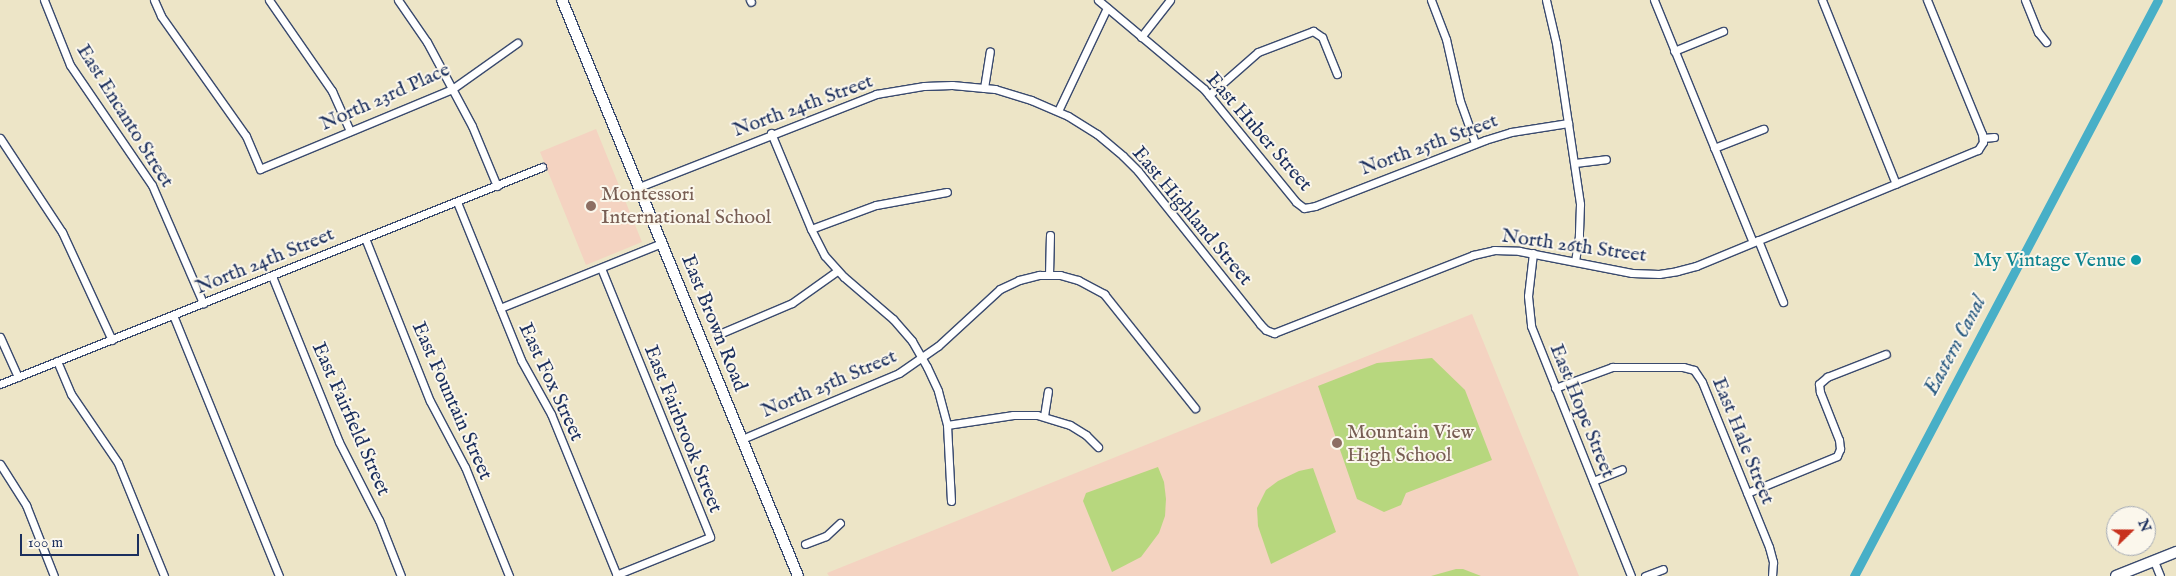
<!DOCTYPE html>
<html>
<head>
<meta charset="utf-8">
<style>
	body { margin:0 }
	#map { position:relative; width:2176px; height:576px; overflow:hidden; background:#ede5c7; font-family:"IM FELL English",serif }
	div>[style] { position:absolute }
	.built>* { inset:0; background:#f4d3c1 }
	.green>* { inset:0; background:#b7d77e }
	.canal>* { height:9px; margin:-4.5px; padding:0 4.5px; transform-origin:4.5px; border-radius:4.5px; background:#48afc7 }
	.roads { filter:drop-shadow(1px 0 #3a4a6e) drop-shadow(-1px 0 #3a4a6e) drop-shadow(0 1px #3a4a6e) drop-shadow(0 -1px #3a4a6e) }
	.street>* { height:7px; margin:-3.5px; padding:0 3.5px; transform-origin:3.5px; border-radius:3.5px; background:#fff }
	.secondary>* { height:10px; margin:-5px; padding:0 5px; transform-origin:5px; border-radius:5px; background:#fff }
	.dots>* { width:14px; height:14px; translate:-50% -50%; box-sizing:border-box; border:2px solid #fbf7ec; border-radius:50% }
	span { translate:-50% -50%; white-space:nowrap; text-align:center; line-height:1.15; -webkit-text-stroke:4px #fbf7ec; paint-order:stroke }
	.street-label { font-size:20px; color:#1b2f5e }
	.education-label { font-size:20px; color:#785e54 }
	.left { translate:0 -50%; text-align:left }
	.culture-label { font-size:20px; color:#0d838f }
	.right { translate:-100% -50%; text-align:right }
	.water-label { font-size:21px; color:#2b5c83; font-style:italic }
	.north { position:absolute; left:2106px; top:506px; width:50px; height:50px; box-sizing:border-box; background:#fbf7ec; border:1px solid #a1a7b3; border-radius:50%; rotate:68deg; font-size:14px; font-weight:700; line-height:20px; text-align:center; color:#1b2f5e }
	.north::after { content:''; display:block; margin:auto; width:18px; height:22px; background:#c8321e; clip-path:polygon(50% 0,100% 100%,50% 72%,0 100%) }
	.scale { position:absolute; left:20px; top:534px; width:119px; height:22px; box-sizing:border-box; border:2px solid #1b2f5e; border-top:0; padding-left:6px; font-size:15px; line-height:18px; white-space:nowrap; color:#1b2f5e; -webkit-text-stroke:4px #fbf7ec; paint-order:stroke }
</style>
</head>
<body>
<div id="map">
	<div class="built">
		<i style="clip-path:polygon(596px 129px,642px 242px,586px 265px,540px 152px)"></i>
		<i style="clip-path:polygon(1472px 314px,1579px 576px,829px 576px,827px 573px)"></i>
	</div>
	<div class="green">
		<i style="clip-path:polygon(1432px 358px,1465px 390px,1492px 460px,1406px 493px,1401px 505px,1384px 512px,1357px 499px,1318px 386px,1377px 363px)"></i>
		<i style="clip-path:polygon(1158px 467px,1164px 482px,1166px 499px,1165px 516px,1159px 533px,1141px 557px,1112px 572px,1083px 501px,1086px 493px)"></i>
		<i style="clip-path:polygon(1313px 468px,1336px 532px,1271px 564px,1258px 526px,1257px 508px,1266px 490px,1278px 481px,1299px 471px)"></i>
		<i style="clip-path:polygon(1456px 569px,1463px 569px,1481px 576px,1431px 576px)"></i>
	</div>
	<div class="canal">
		<i style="left:1854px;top:576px;width:651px;rotate:-62.18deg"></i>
	</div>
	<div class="roads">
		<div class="street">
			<i style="left:44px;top:0;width:70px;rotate:68.2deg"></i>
			<i style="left:70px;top:65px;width:145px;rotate:55.7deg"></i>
			<i style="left:152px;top:185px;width:129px;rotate:66.6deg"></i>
			<i style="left:154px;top:0;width:17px;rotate:66deg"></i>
			<i style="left:161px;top:16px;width:147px;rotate:54.7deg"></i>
			<i style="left:246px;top:136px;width:36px;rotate:67deg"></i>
			<i style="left:260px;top:169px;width:208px;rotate:-22.6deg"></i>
			<i style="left:452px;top:89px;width:80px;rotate:-35.3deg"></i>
			<i style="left:269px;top:0;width:111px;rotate:55.3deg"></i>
			<i style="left:332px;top:91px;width:44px;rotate:65.8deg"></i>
			<i style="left:398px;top:0;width:51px;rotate:55.4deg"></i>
			<i style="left:427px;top:42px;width:95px;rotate:61.8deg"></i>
			<i style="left:472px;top:126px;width:65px;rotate:67.4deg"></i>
			<i style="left:750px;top:0;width:2px;rotate:63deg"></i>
			<i style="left:1098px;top:0;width:138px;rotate:40deg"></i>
			<i style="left:1204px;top:89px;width:146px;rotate:50.8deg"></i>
			<i style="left:1296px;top:202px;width:10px;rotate:37deg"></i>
			<i style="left:1304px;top:208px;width:11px;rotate:-10deg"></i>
			<i style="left:1315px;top:206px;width:182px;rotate:-21.2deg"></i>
			<i style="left:1485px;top:140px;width:27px;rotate:-17deg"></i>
			<i style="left:1511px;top:132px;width:58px;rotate:-9deg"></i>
			<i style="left:1431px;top:0;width:42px;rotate:69deg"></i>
			<i style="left:1446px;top:39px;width:64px;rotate:77.3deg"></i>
			<i style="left:1460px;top:101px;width:45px;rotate:70.3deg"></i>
			<i style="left:1546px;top:0;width:44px;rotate:76.9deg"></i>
			<i style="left:1556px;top:43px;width:163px;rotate:81.5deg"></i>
			<i style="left:1580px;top:204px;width:32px;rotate:92deg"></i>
			<i style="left:1579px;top:236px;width:25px;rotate:99deg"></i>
			<i style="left:1654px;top:0;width:261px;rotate:67.8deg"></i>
			<i style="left:1822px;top:0;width:198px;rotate:68.1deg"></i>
			<i style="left:2025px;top:0;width:35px;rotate:68deg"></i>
			<i style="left:2038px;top:32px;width:13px;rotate:51deg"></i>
			<i style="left:1141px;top:37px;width:47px;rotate:-51.9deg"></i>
			<i style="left:1674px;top:51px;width:53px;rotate:-22.2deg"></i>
			<i style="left:984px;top:88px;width:37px;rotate:-81deg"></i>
			<i style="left:1209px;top:95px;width:65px;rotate:-41.3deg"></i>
			<i style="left:1258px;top:52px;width:59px;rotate:-20.9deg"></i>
			<i style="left:1313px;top:31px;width:11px;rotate:34deg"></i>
			<i style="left:1322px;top:37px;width:40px;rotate:68deg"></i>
			<i style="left:1058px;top:111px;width:114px;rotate:-64.6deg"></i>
			<i style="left:771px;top:133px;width:104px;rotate:67.4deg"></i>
			<i style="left:811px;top:229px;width:30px;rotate:63deg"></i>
			<i style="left:825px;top:256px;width:28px;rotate:48deg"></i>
			<i style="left:844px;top:277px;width:65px;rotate:40.6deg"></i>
			<i style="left:893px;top:319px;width:29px;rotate:49deg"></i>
			<i style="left:912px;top:341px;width:30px;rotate:60deg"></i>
			<i style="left:927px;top:367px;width:26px;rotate:65deg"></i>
			<i style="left:938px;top:391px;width:35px;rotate:75deg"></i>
			<i style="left:947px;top:425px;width:76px;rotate:87deg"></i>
			<i style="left:0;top:138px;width:113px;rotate:56.6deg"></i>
			<i style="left:62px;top:232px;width:119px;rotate:65.2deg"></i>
			<i style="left:1983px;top:138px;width:11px;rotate:-5deg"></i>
			<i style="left:1714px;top:148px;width:53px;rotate:-21.2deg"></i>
			<i style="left:1575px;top:163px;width:31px;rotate:-7deg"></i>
			<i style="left:639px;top:187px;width:255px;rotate:-21.4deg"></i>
			<i style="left:876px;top:94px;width:49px;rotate:-9.5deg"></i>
			<i style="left:924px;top:86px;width:28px;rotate:-2deg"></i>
			<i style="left:952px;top:85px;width:43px;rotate:5.3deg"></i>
			<i style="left:995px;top:89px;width:38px;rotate:17deg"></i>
			<i style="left:1031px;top:100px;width:40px;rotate:23.4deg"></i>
			<i style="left:1068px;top:116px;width:34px;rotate:32deg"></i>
			<i style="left:1097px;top:134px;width:34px;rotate:40deg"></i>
			<i style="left:1123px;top:156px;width:21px;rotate:45deg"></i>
			<i style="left:1138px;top:171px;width:196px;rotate:51.4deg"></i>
			<i style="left:1260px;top:324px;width:8px;rotate:45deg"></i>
			<i style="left:1266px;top:330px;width:9px;rotate:21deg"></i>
			<i style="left:1274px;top:333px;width:214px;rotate:-21.4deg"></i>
			<i style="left:1473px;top:255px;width:22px;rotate:-13deg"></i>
			<i style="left:1494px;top:250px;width:25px;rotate:2deg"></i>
			<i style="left:1519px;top:251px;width:115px;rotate:11deg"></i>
			<i style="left:1632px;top:273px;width:27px;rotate:2deg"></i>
			<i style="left:1659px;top:274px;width:18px;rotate:-9deg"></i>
			<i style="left:1677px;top:271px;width:20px;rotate:-15deg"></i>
			<i style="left:1696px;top:266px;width:305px;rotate:-22.4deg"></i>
			<i style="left:1978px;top:150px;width:9px;rotate:-58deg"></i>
			<i style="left:1983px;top:142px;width:8px;rotate:-97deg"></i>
			<i style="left:1982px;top:134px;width:145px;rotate:-112.3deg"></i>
			<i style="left:457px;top:202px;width:170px;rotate:67.9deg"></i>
			<i style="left:521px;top:360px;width:62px;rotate:60.9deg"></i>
			<i style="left:551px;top:414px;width:175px;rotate:67.8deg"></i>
			<i style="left:811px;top:229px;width:69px;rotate:-20.3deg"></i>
			<i style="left:876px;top:205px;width:72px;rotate:-10.4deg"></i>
			<i style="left:365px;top:238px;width:175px;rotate:68.3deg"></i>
			<i style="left:430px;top:401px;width:75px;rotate:62.1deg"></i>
			<i style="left:465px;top:467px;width:118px;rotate:68deg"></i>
			<i style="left:1758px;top:240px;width:67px;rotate:68deg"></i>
			<i style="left:1533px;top:253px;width:43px;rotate:96.6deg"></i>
			<i style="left:1528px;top:296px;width:30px;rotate:84deg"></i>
			<i style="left:1531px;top:326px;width:269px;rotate:68.2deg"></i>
			<i style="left:601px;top:268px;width:290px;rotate:67.9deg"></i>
			<i style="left:710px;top:537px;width:101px;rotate:158deg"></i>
			<i style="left:1049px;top:275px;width:40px;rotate:-88.6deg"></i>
			<i style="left:272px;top:276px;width:179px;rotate:68deg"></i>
			<i style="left:339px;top:442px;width:88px;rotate:62.9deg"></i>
			<i style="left:379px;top:520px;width:60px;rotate:68.6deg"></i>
			<i style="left:500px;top:308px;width:175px;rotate:-21.9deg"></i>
			<i style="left:173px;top:315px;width:282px;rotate:67.9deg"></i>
			<i style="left:719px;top:334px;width:79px;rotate:-23deg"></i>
			<i style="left:792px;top:303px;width:55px;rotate:-35.4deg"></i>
			<i style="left:0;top:337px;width:44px;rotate:65.8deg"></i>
			<i style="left:57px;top:361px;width:36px;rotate:67deg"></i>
			<i style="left:71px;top:394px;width:83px;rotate:55.7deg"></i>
			<i style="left:118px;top:463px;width:122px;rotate:67.8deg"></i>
			<i style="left:0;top:384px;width:584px;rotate:-21.82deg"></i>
			<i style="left:1555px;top:388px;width:61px;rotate:-20.2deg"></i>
			<i style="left:1612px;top:367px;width:71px"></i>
			<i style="left:1683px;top:367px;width:11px;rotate:15deg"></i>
			<i style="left:1694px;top:370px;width:14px;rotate:56deg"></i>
			<i style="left:1702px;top:382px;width:178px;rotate:67.9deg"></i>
			<i style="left:1769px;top:547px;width:16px;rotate:75deg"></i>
			<i style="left:1773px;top:562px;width:14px;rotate:94deg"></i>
			<i style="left:1044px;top:416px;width:25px;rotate:-81deg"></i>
			<i style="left:947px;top:425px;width:67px;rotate:-8.6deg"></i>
			<i style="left:1013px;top:415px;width:24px"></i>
			<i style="left:1037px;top:415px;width:34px;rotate:17deg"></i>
			<i style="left:1070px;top:425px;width:19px;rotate:32deg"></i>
			<i style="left:1086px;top:435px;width:17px;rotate:45deg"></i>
			<i style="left:742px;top:439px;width:170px;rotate:-22.8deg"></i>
			<i style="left:899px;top:373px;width:47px;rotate:-34.7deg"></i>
			<i style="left:938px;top:346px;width:84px;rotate:-42.6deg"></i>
			<i style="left:1000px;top:289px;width:21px;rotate:-25deg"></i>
			<i style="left:1019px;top:280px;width:21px;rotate:-14deg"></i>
			<i style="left:1039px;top:275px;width:21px"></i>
			<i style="left:1060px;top:275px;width:19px;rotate:16deg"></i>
			<i style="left:1078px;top:280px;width:30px;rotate:28deg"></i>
			<i style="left:1104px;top:294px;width:146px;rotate:51.4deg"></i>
			<i style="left:0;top:464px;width:49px;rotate:57.6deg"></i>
			<i style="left:26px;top:505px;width:76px;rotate:68.5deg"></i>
			<i style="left:1593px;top:481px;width:31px;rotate:-22deg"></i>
			<i style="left:1747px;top:493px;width:97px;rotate:-22.3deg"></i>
			<i style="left:1837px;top:456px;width:8px;rotate:-67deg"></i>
			<i style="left:1840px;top:449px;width:9px;rotate:-96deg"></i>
			<i style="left:1839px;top:440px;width:52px;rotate:-111.6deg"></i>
			<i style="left:1820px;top:392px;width:8px;rotate:-97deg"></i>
			<i style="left:1819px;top:384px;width:11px;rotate:-41deg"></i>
			<i style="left:1827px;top:377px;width:63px;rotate:-21.3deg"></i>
			<i style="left:805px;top:544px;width:22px;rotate:-21deg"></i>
			<i style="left:826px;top:536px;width:19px;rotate:-43deg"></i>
			<i style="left:2154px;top:561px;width:16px;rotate:68deg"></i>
			<i style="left:1645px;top:576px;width:19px;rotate:-21deg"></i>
		</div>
		<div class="secondary">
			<i style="left:562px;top:0;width:622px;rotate:67.72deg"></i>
			<i style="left:2116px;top:576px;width:65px;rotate:-21.8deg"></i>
		</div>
	</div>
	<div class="dots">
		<i style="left:591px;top:206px;background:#8d6e63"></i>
		<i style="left:2136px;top:260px;background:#0f9aa8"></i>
		<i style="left:1337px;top:443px;background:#8d6e63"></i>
	</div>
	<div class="street-label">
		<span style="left:385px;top:97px;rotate:-24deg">North 23rd Place</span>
		<span style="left:803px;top:106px;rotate:-20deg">North 24th Street</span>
		<span style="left:125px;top:116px;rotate:58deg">East Encanto Street</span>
		<span style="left:1259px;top:132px;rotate:49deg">East Huber Street</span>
		<span style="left:1429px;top:145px;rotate:-20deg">North 25th Street</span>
		<span style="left:1192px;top:216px;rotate:50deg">East Highland Street</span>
		<span style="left:1574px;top:246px;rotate:8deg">North 26th Street</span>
		<span style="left:265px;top:261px;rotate:-22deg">North 24th Street</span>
		<span style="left:714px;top:323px;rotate:68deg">East Brown Road</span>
		<span style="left:551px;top:382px;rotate:65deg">East Fox Street</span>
		<span style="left:829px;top:384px;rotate:-23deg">North 25th Street</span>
		<span style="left:452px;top:401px;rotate:66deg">East Fountain Street</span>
		<span style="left:1582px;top:411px;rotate:68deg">East Hope Street</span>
		<span style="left:351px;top:419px;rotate:66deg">East Fairfield Street</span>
		<span style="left:683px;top:429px;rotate:68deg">East Fairbrook Street</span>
		<span style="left:1743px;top:441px;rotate:68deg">East Hale Street</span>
	</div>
	<div class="education-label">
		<span class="left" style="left:601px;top:206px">Montessori<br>International School</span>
		<span class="left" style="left:1347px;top:444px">Mountain View<br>High School</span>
	</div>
	<div class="culture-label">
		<span class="right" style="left:2126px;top:260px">My Vintage Venue</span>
	</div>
	<div class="water-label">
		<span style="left:1956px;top:346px;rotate:-62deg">Eastern Canal</span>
	</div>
	<div class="north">N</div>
	<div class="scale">100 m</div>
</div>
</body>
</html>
